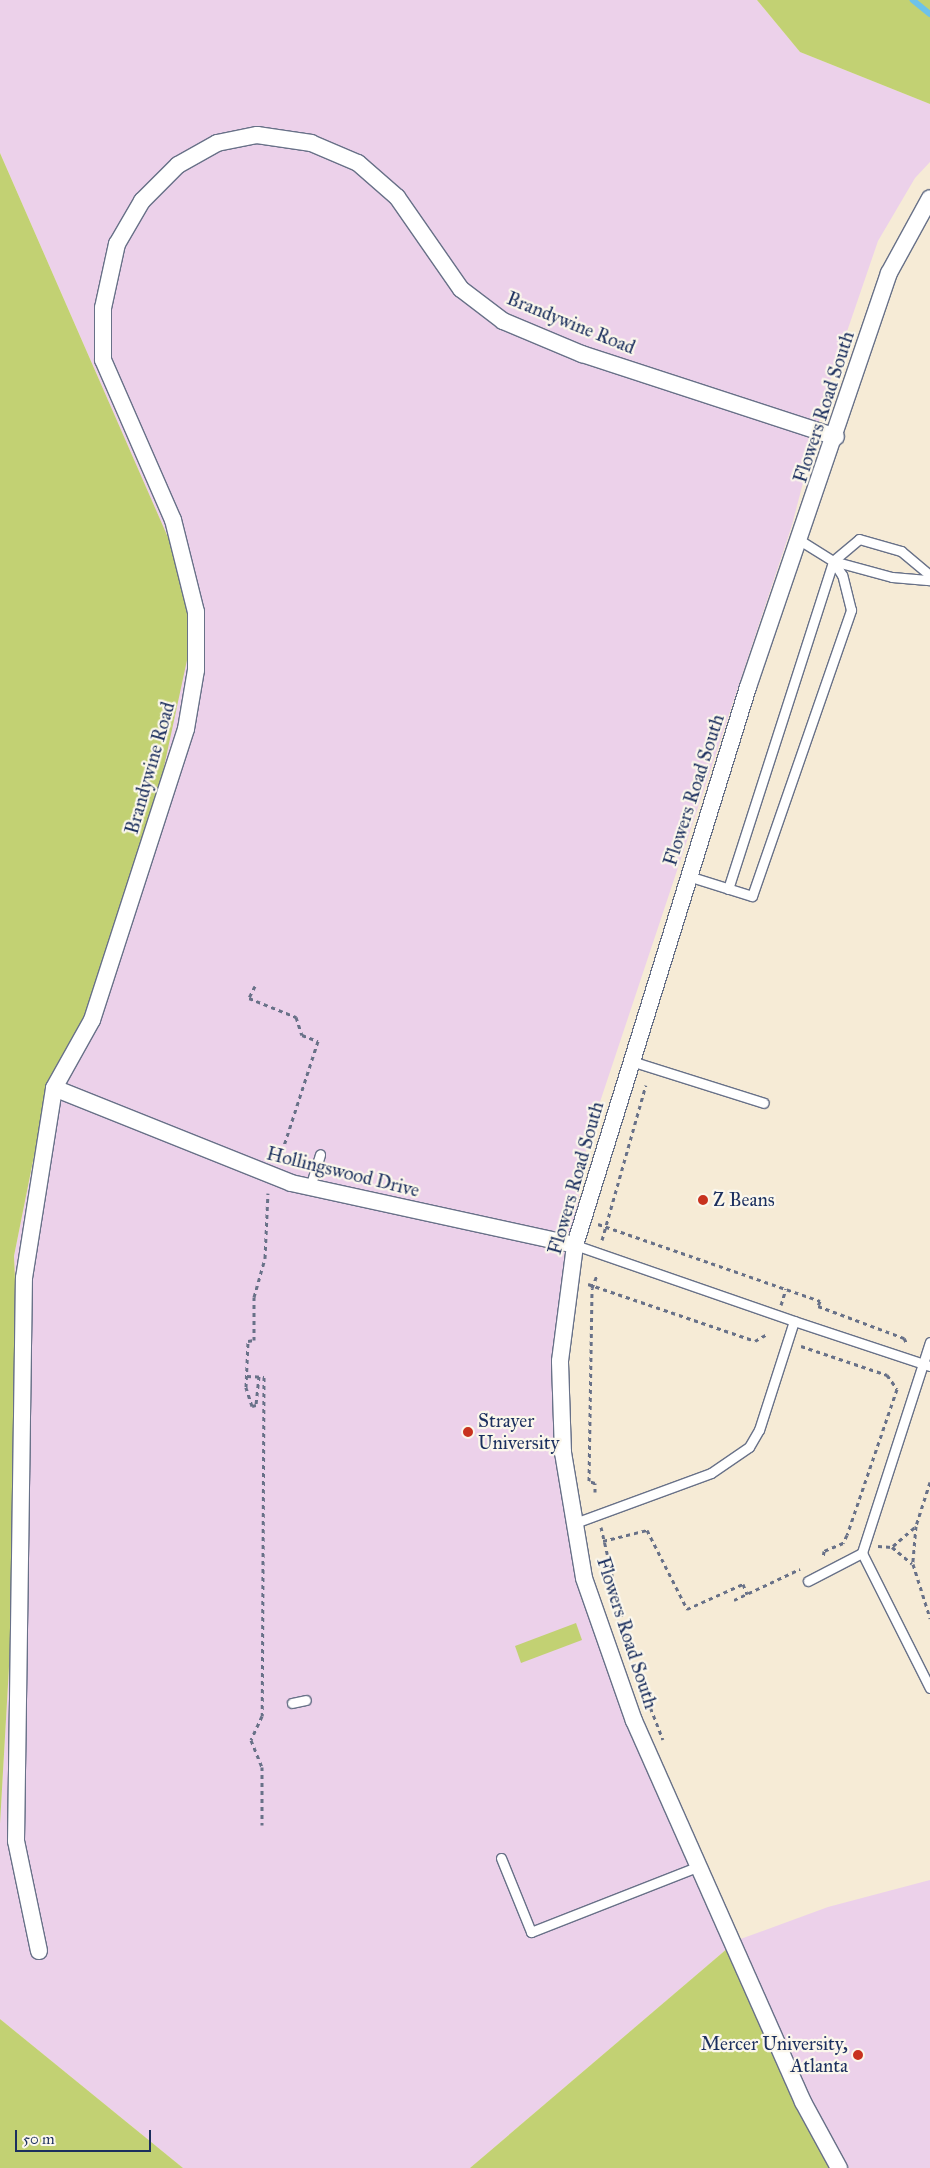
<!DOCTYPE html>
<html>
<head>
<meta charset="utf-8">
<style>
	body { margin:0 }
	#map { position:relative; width:930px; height:2168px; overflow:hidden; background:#f6ebd6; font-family:"IM FELL Great Primer",serif }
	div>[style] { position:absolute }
	.built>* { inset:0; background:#ecd1ea }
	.green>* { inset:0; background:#c2d173 }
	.stream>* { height:5.5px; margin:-2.75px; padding:0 2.75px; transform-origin:2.75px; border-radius:2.75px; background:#6dc2ea }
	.path>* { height:3px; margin-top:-1.5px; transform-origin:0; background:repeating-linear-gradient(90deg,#687188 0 4px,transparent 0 8px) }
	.roads { filter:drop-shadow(1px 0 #687188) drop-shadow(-1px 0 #687188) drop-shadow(0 1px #687188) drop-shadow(0 -1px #687188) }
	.lane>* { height:9px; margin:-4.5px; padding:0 4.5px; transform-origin:4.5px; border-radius:4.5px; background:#fff }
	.street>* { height:16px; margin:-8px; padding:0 8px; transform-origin:8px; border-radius:8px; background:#fff }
	.dots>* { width:14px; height:14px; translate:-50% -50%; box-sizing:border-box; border:2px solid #fbf7ec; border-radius:50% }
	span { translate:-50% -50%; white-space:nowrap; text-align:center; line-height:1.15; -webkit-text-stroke:4.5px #fbf7ec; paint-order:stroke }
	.street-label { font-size:19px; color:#1b2f5e }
	.poi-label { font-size:19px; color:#1b2f5e }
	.left { translate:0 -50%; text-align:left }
	.right { translate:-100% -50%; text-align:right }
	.scale { position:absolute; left:15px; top:2130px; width:136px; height:22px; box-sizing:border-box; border:2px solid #1b2f5e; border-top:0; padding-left:6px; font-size:15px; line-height:18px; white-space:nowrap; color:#1b2f5e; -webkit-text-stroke:4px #fbf7ec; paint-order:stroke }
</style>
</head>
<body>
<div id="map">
	<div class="built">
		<i style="clip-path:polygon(0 0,757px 0,800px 52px,930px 104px,930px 162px,915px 178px,878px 241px,828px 387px,792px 525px,588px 1138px,561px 1309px,569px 1543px,735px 1941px,828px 1907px,930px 1880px,930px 2168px,836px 2168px,735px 1942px,470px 2168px,183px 2168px,0 2019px,0 1824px,22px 1440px,14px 1256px,41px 1121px,195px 623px,170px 542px,0 153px)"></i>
	</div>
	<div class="green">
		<i style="clip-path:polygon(757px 0,930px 0,930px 104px,800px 52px)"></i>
		<i style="clip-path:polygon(0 153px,170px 542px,195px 623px,148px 841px,88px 1021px,41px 1121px,14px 1256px,22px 1440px,0 1824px)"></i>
		<i style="clip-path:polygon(576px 1623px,582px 1640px,521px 1663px,515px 1646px)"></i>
		<i style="clip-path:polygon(735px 1942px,836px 2168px,470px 2168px)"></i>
		<i style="clip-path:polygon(0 2019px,183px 2168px,0 2168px)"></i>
	</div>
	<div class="stream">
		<i style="left:913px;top:0;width:22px;rotate:39deg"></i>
	</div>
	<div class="path">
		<i style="left:255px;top:986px;width:13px;rotate:117deg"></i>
		<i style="left:249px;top:998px;width:51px;rotate:22deg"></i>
		<i style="left:296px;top:1017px;width:19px;rotate:72deg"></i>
		<i style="left:302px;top:1035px;width:17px;rotate:21deg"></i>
		<i style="left:318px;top:1041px;width:126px;rotate:108deg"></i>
		<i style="left:598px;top:1224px;width:235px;rotate:19.1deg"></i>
		<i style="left:820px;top:1301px;width:5px;rotate:112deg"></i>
		<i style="left:818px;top:1306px;width:92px;rotate:20.4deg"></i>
		<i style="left:904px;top:1338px;width:7px;rotate:63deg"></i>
		<i style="left:602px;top:1240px;width:161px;rotate:-74.2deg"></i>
		<i style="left:588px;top:1284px;width:176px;rotate:18.8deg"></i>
		<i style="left:755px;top:1341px;width:14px;rotate:-30deg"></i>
		<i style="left:781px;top:1305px;width:17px;rotate:-73deg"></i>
		<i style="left:801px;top:1346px;width:91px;rotate:18.6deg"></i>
		<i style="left:887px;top:1375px;width:17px;rotate:54deg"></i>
		<i style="left:897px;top:1389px;width:154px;rotate:108.9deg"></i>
		<i style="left:847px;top:1535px;width:9px;rotate:117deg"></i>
		<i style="left:843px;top:1543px;width:21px;rotate:157deg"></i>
		<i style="left:824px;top:1551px;width:7px;rotate:98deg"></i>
		<i style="left:247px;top:1376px;width:17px;rotate:3deg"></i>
		<i style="left:264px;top:1377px;width:339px;rotate:90.3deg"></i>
		<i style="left:262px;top:1716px;width:26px;rotate:115deg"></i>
		<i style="left:251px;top:1740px;width:29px;rotate:68deg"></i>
		<i style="left:262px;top:1767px;width:58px;rotate:90deg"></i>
		<i style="left:259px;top:1376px;width:29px;rotate:96deg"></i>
		<i style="left:256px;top:1405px;width:4px;rotate:166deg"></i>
		<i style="left:252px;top:1406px;width:20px;rotate:-108deg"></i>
		<i style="left:246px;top:1387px;width:46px;rotate:-87.5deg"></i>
		<i style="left:248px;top:1341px;width:6px;rotate:-9deg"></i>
		<i style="left:254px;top:1340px;width:43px;rotate:-90deg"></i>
		<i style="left:254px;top:1297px;width:41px;rotate:-74.2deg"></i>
		<i style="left:265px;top:1258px;width:65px;rotate:-87.4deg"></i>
		<i style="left:930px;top:1482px;width:46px;rotate:107.7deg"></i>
		<i style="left:916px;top:1526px;width:38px;rotate:95deg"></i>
		<i style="left:913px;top:1564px;width:57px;rotate:72.5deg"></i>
		<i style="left:595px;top:1492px;width:9px;rotate:-90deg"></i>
		<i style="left:595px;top:1483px;width:6px;rotate:-162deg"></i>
		<i style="left:589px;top:1481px;width:193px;rotate:-89.1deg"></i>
		<i style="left:592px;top:1288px;width:14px;rotate:-69deg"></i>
		<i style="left:601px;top:1527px;width:129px;rotate:77deg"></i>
		<i style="left:603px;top:1541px;width:45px;rotate:-14deg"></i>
		<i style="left:647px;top:1530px;width:89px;rotate:63.1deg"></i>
		<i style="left:687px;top:1609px;width:61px;rotate:-24.1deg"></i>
		<i style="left:743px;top:1584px;width:11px;rotate:68deg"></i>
		<i style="left:878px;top:1546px;width:14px;rotate:4deg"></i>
		<i style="left:892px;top:1547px;width:26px;rotate:40deg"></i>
		<i style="left:893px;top:1546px;width:30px;rotate:-41deg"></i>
		<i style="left:734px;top:1600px;width:73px;rotate:-25.2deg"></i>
		<i style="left:639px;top:1678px;width:66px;rotate:68.8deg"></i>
	</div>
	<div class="roads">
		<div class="lane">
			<i style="left:833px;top:561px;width:61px;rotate:15.2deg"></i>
			<i style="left:892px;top:577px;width:38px;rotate:5deg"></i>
			<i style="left:688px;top:876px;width:67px;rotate:17.4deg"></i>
			<i style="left:752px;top:896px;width:303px;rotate:-70.9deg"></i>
			<i style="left:851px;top:610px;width:36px;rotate:-104deg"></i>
			<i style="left:842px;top:575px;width:17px;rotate:-123deg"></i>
			<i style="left:833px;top:561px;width:38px;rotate:-148deg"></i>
			<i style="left:728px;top:889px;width:344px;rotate:-72.2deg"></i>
			<i style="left:833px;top:561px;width:34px;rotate:-40deg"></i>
			<i style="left:859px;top:539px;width:44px;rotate:15.9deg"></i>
			<i style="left:901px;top:551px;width:38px;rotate:40deg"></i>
			<i style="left:631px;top:1061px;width:139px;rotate:17.5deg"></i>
			<i style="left:311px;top:1184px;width:31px;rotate:-73deg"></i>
			<i style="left:575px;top:1245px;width:232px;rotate:19.1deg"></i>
			<i style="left:930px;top:1342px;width:222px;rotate:107.9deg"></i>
			<i style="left:862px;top:1553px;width:151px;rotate:63.3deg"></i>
			<i style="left:575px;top:1523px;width:145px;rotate:-20.2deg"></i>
			<i style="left:711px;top:1473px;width:46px;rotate:-34.4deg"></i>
			<i style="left:749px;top:1447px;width:20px;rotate:-60deg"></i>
			<i style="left:759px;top:1430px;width:114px;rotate:-72.2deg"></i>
			<i style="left:794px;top:1321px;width:143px;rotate:18.3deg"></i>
			<i style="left:808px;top:1581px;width:61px;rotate:-27.4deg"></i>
			<i style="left:292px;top:1703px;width:14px;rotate:-12deg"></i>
			<i style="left:501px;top:1858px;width:80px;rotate:67.9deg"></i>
			<i style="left:531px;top:1932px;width:178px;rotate:-21.4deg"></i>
		</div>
		<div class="street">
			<i style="left:54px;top:1088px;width:255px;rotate:21.8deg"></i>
			<i style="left:291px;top:1183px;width:291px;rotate:12.3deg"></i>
			<i style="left:39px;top:1951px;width:112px;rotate:-101.8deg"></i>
			<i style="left:16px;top:1841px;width:563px;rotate:-89.19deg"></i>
			<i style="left:24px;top:1278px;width:192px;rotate:-81deg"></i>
			<i style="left:54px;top:1088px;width:78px;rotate:-60.8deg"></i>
			<i style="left:92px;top:1020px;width:306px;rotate:-72.1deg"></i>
			<i style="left:186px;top:729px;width:60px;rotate:-80.4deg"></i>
			<i style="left:196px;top:670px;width:58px;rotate:-90deg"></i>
			<i style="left:196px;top:612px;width:95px;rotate:-104deg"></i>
			<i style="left:173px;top:520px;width:175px;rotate:-113.6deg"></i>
			<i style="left:103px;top:360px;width:52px;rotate:-90deg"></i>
			<i style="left:103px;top:308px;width:66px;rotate:-77.7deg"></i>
			<i style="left:117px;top:244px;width:50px;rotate:-59.8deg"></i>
			<i style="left:142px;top:201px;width:51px;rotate:-45deg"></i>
			<i style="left:178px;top:165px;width:45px;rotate:-29.4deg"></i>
			<i style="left:217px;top:143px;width:41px;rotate:-11.3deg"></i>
			<i style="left:257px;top:135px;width:55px;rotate:8.4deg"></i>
			<i style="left:311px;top:143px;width:51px;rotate:23.1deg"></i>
			<i style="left:358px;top:163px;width:52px;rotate:41.1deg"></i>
			<i style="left:397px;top:197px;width:112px;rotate:55.2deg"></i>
			<i style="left:461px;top:289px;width:53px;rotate:37.3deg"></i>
			<i style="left:503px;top:321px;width:86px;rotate:22.7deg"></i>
			<i style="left:582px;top:354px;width:267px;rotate:18.1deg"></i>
			<i style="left:839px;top:2168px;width:75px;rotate:-118.6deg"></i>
			<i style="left:803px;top:2102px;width:417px;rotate:-113.9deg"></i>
			<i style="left:634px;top:1721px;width:151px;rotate:-109.3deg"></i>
			<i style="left:584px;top:1578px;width:127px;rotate:-99.5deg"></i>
			<i style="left:563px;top:1453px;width:92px;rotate:-91.9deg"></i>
			<i style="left:560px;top:1361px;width:117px;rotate:-82.6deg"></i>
			<i style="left:575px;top:1245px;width:584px;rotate:-72.77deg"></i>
			<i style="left:748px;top:687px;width:437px;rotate:-71.2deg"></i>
			<i style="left:889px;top:273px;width:85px;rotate:-61.3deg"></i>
		</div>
	</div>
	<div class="dots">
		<i style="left:703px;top:1200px;background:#c8321e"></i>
		<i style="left:468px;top:1432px;background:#c8321e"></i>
		<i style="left:858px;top:2055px;background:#c8321e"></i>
	</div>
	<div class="street-label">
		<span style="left:571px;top:323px;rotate:22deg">Brandywine Road</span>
		<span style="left:824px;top:407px;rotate:-72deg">Flowers Road South</span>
		<span style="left:150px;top:768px;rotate:-74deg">Brandywine Road</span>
		<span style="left:694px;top:790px;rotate:-72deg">Flowers Road South</span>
		<span style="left:343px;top:1172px;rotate:14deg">Hollingswood Drive</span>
		<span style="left:576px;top:1178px;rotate:-74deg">Flowers Road South</span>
		<span style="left:627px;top:1633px;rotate:72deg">Flowers Road South</span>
	</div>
	<div class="poi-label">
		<span class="left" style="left:713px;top:1200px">Z Beans</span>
		<span class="left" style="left:478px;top:1432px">Strayer<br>University</span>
		<span class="right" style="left:848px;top:2055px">Mercer University,<br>Atlanta</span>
	</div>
	<div class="scale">50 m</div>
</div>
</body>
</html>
